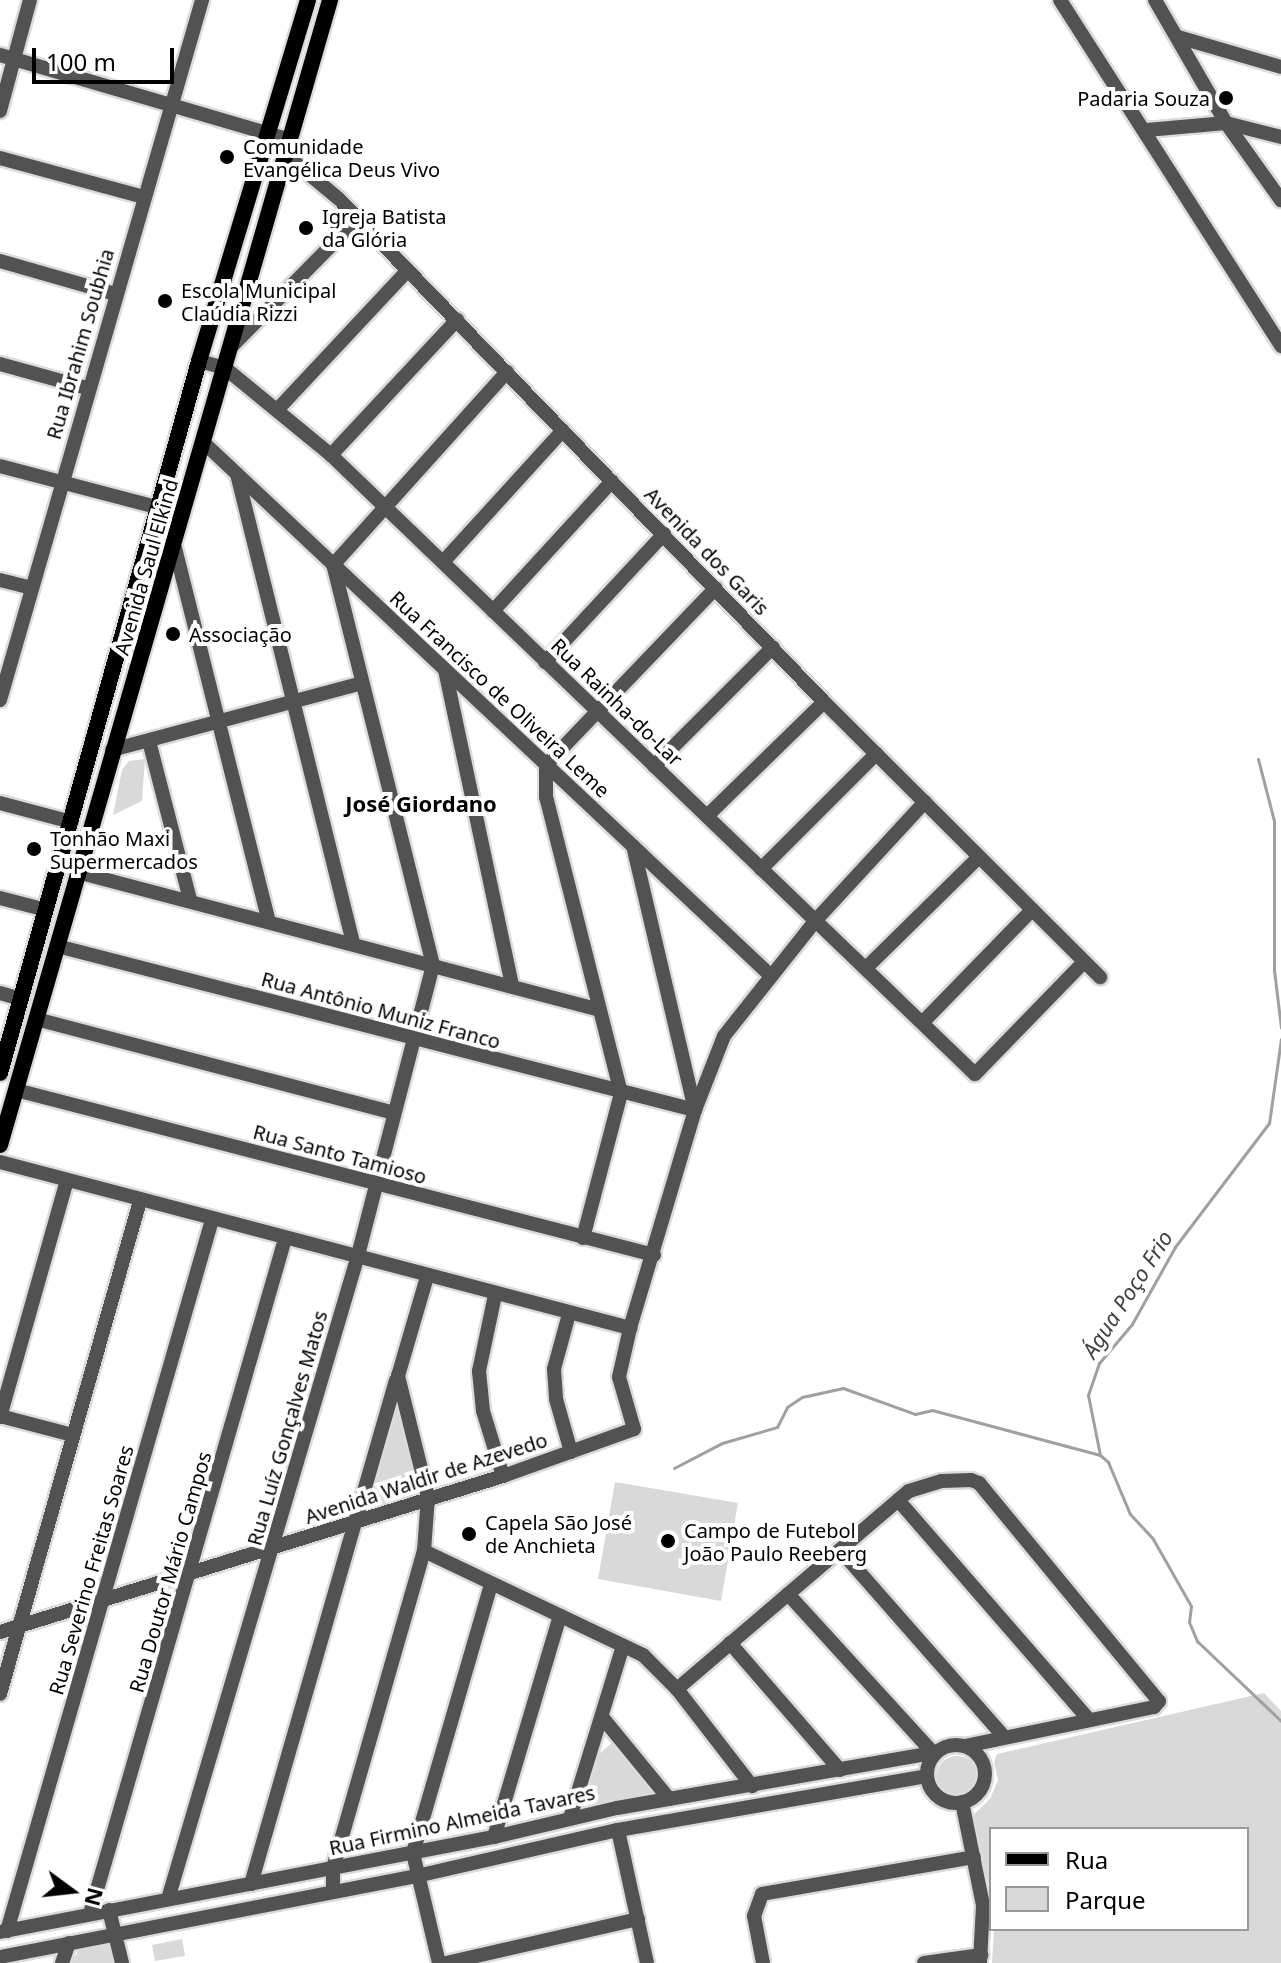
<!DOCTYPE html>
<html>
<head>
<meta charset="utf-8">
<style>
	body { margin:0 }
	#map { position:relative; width:1281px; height:1963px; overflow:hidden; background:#fff; font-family:"Noto Sans",sans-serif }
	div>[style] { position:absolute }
	.green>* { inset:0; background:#d9d9d9 }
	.round { border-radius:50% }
	.stream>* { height:3px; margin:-1.5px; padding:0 1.5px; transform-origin:1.5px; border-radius:1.5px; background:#a0a0a0 }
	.roads { filter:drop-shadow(2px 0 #dbdbdb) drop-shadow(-2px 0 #dbdbdb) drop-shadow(0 2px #dbdbdb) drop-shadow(0 -2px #dbdbdb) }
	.minor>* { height:14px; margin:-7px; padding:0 7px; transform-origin:7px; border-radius:7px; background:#525252 }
	.minor>.ring { margin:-7px; padding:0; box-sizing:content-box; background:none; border:14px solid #525252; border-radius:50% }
	.major>* { height:16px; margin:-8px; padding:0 8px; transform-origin:8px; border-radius:8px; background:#000 }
	.dots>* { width:22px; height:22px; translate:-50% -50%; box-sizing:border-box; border:4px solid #fff; border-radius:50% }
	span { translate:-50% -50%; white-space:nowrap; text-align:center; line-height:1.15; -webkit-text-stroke:8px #fff; paint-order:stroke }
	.poi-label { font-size:20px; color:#000 }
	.right { translate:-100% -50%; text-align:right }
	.left { translate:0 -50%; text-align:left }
	.street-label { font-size:20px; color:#000 }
	.neighbourhood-label { font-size:22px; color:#000; font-weight:700 }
	.water-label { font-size:22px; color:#414141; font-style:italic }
	.legend { position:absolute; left:989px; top:1827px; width:260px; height:104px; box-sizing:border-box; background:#fff; border:2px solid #999; margin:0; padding:10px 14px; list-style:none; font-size:24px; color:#000 }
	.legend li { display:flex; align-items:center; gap:16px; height:40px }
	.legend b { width:40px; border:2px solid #999 }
	.north { position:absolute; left:32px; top:1851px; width:80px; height:80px; -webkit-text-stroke:6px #fff; paint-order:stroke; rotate:105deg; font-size:22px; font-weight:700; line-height:32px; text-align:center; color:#000 }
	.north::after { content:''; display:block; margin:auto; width:28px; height:36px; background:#000; clip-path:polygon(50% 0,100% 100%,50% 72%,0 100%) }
	.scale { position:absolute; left:32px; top:48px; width:142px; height:36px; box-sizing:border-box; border:4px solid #000; border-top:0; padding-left:10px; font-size:24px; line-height:28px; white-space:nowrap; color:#000; -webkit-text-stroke:6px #fff; paint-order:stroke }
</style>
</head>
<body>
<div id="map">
	<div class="green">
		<i style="clip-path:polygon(145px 759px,142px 801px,113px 815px,122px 770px,129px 761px)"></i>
		<i style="clip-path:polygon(393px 1406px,398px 1406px,419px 1486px,411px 1496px,379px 1506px,368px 1500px)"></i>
		<i style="clip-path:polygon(615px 1482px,738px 1503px,721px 1601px,598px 1579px)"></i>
		<i style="clip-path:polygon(1264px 1693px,1281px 1711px,1281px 1963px,992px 1963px,994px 1929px,1247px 1929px,1247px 1829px,991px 1829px,991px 1893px,971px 1817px,990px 1799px,998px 1780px,994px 1762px,997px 1754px)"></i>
		<i style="clip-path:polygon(612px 1743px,655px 1789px,653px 1795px,588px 1808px,593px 1759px)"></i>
		<i class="round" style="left:936px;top:1756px;width:42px;height:42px"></i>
		<i style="clip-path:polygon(182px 1939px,185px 1956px,155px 1961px,152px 1945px)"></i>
		<i style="clip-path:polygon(114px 1940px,124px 1963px,71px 1963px,81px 1946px)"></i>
	</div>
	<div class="stream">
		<i style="left:1258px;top:759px;width:64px;rotate:75.5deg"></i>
		<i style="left:1274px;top:821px;width:149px;rotate:90deg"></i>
		<i style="left:1274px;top:970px;width:58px;rotate:83.1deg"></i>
		<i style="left:1281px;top:1039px;width:85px;rotate:98.1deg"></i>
		<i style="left:1269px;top:1123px;width:156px;rotate:127.2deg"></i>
		<i style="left:1175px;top:1247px;width:88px;rotate:119.2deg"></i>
		<i style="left:1132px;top:1324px;width:51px;rotate:130.2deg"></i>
		<i style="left:1099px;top:1363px;width:34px;rotate:109deg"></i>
		<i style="left:1088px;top:1395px;width:61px;rotate:78.7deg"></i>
		<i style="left:1100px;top:1455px;width:11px;rotate:41deg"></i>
		<i style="left:1108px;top:1462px;width:56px;rotate:67.1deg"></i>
		<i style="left:1130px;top:1514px;width:34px;rotate:47deg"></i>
		<i style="left:1153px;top:1539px;width:77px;rotate:60.4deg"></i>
		<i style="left:1191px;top:1606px;width:16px;rotate:97deg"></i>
		<i style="left:1189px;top:1622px;width:21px;rotate:67deg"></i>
		<i style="left:1197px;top:1641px;width:116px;rotate:43.6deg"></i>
		<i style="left:674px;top:1468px;width:54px;rotate:-27.5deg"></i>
		<i style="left:722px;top:1443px;width:57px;rotate:-16.2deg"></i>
		<i style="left:777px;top:1427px;width:22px;rotate:-63deg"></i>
		<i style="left:787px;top:1407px;width:18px;rotate:-34deg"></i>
		<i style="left:802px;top:1397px;width:42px;rotate:-12.4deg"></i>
		<i style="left:843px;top:1388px;width:77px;rotate:19.9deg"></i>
		<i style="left:915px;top:1414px;width:17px;rotate:-13deg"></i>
		<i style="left:932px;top:1410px;width:174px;rotate:15deg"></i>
	</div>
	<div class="roads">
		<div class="minor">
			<i style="left:1060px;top:0;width:411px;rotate:57.4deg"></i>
			<i style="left:1155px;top:0;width:142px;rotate:60deg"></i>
			<i style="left:1226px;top:123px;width:95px;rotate:54.5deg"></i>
			<i style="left:1178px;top:37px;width:107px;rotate:16.2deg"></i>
			<i style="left:0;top:55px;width:300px;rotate:16.3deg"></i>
			<i style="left:0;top:111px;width:115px;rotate:-74.9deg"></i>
			<i style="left:1147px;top:130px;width:79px;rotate:-5.1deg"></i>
			<i style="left:1226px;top:123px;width:57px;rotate:14.3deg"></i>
			<i style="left:285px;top:154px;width:70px;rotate:39.8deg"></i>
			<i style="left:339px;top:199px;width:699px;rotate:46.04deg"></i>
			<i style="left:824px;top:702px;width:390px;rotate:44.9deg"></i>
			<i style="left:0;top:158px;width:149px;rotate:15.2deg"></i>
			<i style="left:0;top:261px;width:120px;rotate:16deg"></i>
			<i style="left:231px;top:347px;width:181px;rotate:-45.4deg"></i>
			<i style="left:199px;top:361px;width:27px;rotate:15deg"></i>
			<i style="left:225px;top:368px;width:137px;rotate:39.4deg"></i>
			<i style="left:331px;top:455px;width:893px;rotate:43.87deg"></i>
			<i style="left:975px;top:1074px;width:156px;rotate:-45.8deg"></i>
			<i style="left:0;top:364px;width:90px;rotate:15.4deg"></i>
			<i style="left:278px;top:409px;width:190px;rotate:-46.9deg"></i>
			<i style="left:203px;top:442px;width:778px;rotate:43.23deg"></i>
			<i style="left:331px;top:455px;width:185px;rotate:-47deg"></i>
			<i style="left:0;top:466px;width:189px;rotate:14.7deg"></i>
			<i style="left:237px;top:474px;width:484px;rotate:76.1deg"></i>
			<i style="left:174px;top:544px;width:389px;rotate:75.9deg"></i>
			<i style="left:443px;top:562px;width:178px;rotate:-47.7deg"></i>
			<i style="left:0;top:580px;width:32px;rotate:14deg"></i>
			<i style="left:493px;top:611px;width:176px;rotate:-47.5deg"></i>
			<i style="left:545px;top:662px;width:175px;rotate:-47.1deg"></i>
			<i style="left:445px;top:670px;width:323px;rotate:78deg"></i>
			<i style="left:0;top:700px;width:729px;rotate:-73.9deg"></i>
			<i style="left:149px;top:741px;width:164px;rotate:75.5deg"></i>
			<i style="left:112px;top:750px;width:259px;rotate:-15deg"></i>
			<i style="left:654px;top:766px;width:168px;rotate:-45deg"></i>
			<i style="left:0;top:803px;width:74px;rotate:14.8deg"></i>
			<i style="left:707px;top:816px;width:163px;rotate:-44.3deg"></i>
			<i style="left:761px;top:869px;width:163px;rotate:-45deg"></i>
			<i style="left:77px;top:872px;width:537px;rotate:14.79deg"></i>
			<i style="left:0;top:898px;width:48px;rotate:14.6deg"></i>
			<i style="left:57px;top:946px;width:659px;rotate:14.42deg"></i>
			<i style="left:695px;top:1110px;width:271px;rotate:-103.2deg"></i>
			<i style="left:866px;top:968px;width:158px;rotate:-44.5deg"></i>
			<i style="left:0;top:993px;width:22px;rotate:16deg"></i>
			<i style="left:36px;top:1019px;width:370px;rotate:14.7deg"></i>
			<i style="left:924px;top:1021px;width:155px;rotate:-45.8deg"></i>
			<i style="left:16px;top:1090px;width:659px;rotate:14.5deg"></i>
			<i style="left:0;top:1162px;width:652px;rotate:14.76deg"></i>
			<i style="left:583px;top:1238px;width:150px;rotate:-75.3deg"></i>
			<i style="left:621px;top:1093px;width:305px;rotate:-104.2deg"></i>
			<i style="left:546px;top:797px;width:32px;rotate:-90deg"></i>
			<i style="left:546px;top:765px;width:245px;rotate:-46.2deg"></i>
			<i style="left:495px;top:1295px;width:78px;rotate:101.9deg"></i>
			<i style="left:479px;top:1371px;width:40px;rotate:84.3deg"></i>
			<i style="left:483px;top:1411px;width:68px;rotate:72.9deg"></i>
			<i style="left:569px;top:1314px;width:57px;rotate:105.3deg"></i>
			<i style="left:554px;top:1369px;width:30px;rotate:86deg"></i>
			<i style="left:556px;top:1399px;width:55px;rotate:74.2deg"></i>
			<i style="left:0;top:1416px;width:75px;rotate:14.6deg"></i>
			<i style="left:0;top:1417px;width:245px;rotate:-74.2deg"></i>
			<i style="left:898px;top:1500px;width:291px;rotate:49deg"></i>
			<i style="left:840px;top:1550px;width:249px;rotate:48.7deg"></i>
			<i style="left:424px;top:1551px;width:242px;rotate:25.4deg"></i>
			<i style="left:643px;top:1655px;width:48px;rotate:45deg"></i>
			<i style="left:677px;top:1689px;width:123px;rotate:52.3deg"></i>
			<i style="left:788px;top:1594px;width:215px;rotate:47.6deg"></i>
			<i style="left:0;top:1632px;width:527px;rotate:-17.23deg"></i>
			<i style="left:503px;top:1476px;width:139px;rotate:-19.7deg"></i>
			<i style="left:634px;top:1429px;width:54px;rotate:-106.1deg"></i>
			<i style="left:619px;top:1377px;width:50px;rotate:-77.3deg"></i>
			<i style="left:630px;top:1328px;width:227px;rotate:-73.4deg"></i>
			<i style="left:695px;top:1110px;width:79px;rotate:-68.6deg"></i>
			<i style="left:724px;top:1036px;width:147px;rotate:-51.6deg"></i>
			<i style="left:815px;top:921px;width:162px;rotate:-47.3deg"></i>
			<i style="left:730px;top:1643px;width:168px;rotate:49.1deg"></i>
			<i style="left:677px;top:1689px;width:305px;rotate:-40.5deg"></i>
			<i style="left:909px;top:1491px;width:34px;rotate:-17deg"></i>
			<i style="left:942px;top:1481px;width:29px;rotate:-2deg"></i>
			<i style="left:971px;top:1480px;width:9px;rotate:21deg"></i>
			<i style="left:979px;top:1483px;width:283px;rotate:50.5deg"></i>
			<i style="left:1159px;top:1701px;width:8px;rotate:130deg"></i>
			<i style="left:1154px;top:1707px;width:192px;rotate:168.3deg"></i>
			<i style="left:0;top:1694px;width:512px;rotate:-74.15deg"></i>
			<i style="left:602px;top:1717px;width:106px;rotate:50.7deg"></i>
			<i class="ring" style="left:927px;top:1745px;width:44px;height:44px"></i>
			<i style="left:962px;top:1802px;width:105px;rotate:78.5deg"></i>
			<i style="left:983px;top:1905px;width:58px;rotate:93deg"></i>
			<i style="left:570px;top:1818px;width:180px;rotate:-72.9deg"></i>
			<i style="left:618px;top:1830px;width:136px;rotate:77.7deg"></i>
			<i style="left:494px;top:1837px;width:231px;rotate:-73.4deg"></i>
			<i style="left:251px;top:1884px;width:524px;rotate:-73.95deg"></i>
			<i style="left:333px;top:1892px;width:24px;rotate:-90deg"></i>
			<i style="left:333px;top:1868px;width:330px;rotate:-74deg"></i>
			<i style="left:424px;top:1551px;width:54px;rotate:-85.8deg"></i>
			<i style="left:428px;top:1497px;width:125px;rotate:-103.9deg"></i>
			<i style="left:398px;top:1376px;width:103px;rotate:-73.7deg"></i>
			<i style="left:168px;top:1899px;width:667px;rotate:-73.55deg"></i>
			<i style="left:357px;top:1259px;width:304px;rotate:-75.5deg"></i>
			<i style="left:433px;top:965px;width:412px;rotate:-104deg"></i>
			<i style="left:333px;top:565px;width:260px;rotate:-48deg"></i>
			<i style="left:109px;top:1910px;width:55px;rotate:76.2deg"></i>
			<i style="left:90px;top:1914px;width:703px;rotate:-73.89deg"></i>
			<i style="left:7px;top:1931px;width:740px;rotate:-73.92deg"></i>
			<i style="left:0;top:1932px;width:503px;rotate:-10.89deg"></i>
			<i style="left:494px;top:1837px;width:126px;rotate:-13.3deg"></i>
			<i style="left:617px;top:1808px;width:321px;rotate:-9.9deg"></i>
			<i style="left:0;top:1957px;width:429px;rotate:-11deg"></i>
			<i style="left:421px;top:1875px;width:202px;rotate:-12.9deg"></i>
			<i style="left:618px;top:1830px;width:313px;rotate:-9.9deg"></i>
			<i style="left:62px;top:1963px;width:21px;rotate:-71deg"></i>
			<i style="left:439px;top:1963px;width:113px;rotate:-103.3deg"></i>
			<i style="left:413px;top:1853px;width:280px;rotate:-73.8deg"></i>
			<i style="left:446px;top:1963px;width:197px;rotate:-12.9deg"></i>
			<i style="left:763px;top:1963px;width:48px;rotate:-100.8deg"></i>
			<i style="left:754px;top:1916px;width:23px;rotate:-70deg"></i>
			<i style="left:762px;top:1894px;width:215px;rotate:-9.9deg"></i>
			<i style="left:924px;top:1963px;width:58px;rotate:-8deg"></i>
		</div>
		<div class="major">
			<i style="left:0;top:1073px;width:739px;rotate:-74.38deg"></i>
			<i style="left:199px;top:361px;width:377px;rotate:-73.2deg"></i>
			<i style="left:0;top:1145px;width:1192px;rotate:-73.92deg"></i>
		</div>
	</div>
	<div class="dots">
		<i style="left:1226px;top:98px;background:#000"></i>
		<i style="left:227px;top:157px;background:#000"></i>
		<i style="left:306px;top:228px;background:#000"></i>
		<i style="left:165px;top:301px;background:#000"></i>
		<i style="left:173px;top:634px;background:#000"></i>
		<i style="left:34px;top:849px;background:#000"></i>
		<i style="left:469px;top:1534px;background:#000"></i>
		<i style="left:668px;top:1541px;background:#000"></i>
	</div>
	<div class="poi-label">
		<span class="right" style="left:1210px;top:98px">Padaria Souza</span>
		<span class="left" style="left:243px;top:158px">Comunidade<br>Evangélica Deus Vivo</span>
		<span class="left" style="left:322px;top:228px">Igreja Batista<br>da Glória</span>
		<span class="left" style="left:181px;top:302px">Escola Municipal<br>Claúdia Rizzi</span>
		<span class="left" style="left:189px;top:634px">Associação</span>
		<span class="left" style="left:50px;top:850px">Tonhão Maxi<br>Supermercados</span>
		<span class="left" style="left:485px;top:1534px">Capela São José<br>de Anchieta</span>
		<span class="left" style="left:684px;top:1542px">Campo de Futebol<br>João Paulo Reeberg</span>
	</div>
	<div class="street-label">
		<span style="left:80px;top:344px;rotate:-74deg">Rua Ibrahim Soubhia</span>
		<span style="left:707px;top:551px;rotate:46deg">Avenida dos Garis</span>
		<span style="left:146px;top:567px;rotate:-74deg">Avenida Saul Elkind</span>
		<span style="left:500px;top:694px;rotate:43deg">Rua Francisco de Oliveira Leme</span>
		<span style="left:617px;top:702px;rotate:44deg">Rua Rainha-do-Lar</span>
		<span style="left:381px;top:1010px;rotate:15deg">Rua Antônio Muniz Franco</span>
		<span style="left:340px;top:1154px;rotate:15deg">Rua Santo Tamioso</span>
		<span style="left:287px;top:1428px;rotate:-74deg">Rua Luíz Gonçalves Matos</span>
		<span style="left:426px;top:1478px;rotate:-18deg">Avenida Waldir de Azevedo</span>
		<span style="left:91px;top:1570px;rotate:-74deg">Rua Severino Freitas Soares</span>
		<span style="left:170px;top:1572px;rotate:-74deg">Rua Doutor Mário Campos</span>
		<span style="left:462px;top:1820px;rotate:-12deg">Rua Firmino Almeida Tavares</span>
	</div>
	<div class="neighbourhood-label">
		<span style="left:421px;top:804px">José Giordano</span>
	</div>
	<div class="water-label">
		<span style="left:1127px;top:1294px;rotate:-57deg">Água Poço Frio</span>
	</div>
	<ul class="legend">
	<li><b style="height:10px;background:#000"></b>Rua</li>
	<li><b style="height:22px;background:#d9d9d9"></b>Parque</li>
	</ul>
	<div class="north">N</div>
	<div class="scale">100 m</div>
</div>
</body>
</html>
